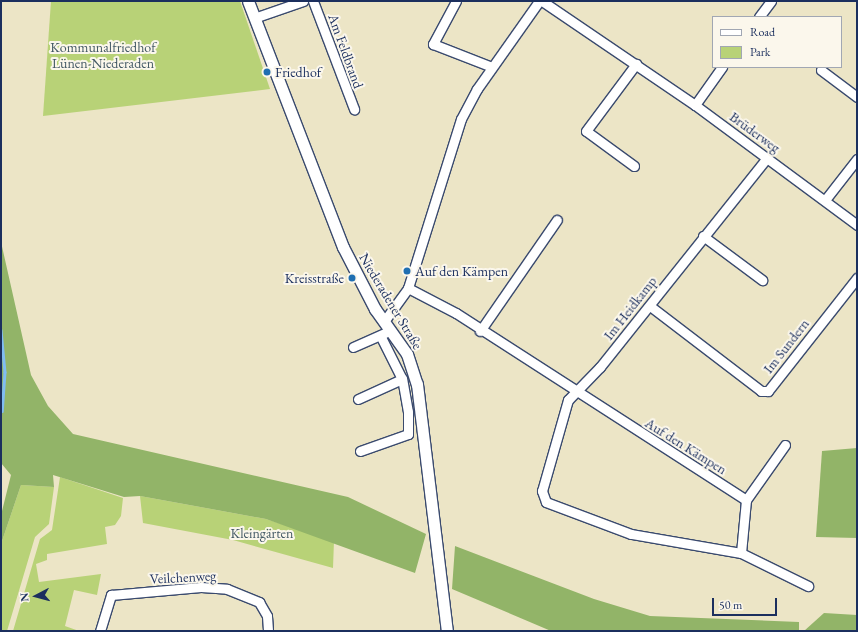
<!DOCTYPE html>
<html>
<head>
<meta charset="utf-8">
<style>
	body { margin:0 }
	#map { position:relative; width:858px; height:632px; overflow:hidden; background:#ece5c6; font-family:"EB Garamond",serif }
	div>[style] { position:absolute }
	.green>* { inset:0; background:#b8d277 }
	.forest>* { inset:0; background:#92b468 }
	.stream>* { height:2.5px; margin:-1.25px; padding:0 1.25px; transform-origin:1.25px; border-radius:1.25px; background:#80bcf3 }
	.roads { filter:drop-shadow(1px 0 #3a4a6e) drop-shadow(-1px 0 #3a4a6e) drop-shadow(0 1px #3a4a6e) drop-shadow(0 -1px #3a4a6e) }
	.minor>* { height:9px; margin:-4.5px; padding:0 4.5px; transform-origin:4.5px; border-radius:4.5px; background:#fff }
	.tertiary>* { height:11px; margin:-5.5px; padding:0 5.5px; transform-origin:5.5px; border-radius:5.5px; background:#fff }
	.dots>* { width:11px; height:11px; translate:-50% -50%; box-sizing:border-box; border:2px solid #fbf7ec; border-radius:50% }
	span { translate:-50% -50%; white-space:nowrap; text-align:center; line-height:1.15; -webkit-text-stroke:4px #fbf7ec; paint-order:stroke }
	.park-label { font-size:14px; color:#425864 }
	.street-label { font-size:14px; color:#1b2f5e }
	.poi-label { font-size:14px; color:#1b2f5e }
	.left { translate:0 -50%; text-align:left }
	.right { translate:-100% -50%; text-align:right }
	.frame { position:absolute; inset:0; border:2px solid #1b2f5e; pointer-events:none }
	.legend { position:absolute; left:712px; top:16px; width:130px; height:52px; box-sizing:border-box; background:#fbf7ec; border:1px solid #a1a7b3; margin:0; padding:5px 7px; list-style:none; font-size:12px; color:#1b2f5e }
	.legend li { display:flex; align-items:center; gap:8px; height:20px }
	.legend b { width:20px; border:1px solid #a1a7b3 }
	.north { position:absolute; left:16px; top:576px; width:40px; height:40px; -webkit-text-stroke:3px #fbf7ec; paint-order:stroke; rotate:264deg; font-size:11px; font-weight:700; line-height:16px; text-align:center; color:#1b2f5e }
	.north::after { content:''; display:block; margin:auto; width:14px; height:18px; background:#1b2f5e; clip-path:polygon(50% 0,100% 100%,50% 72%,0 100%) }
	.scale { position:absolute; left:712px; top:598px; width:65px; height:18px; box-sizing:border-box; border:2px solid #1b2f5e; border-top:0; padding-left:5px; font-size:12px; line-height:14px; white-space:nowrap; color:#1b2f5e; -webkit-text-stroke:3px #fbf7ec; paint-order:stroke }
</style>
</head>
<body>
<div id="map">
	<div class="green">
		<i style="clip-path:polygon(51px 1px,240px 1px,270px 89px,43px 116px)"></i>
		<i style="clip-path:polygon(60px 477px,123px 498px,121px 516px,115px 525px,105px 527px,107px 544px,47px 554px,47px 560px,36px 564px,39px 582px,101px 574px,97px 595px,74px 590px,65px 626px,79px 631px,13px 631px,40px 539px,52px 530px)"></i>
		<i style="clip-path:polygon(21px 485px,54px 487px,49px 524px,35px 537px,7px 631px,1px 631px,1px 544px)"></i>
		<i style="clip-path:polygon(140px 496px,266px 519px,334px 541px,333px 568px,233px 540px,143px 523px)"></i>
	</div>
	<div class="forest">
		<i style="clip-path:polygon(1px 242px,31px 375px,48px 406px,73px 434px,348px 497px,426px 534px,415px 573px,266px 519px,140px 496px,124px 497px,53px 475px,54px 487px,21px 485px,1px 544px,1px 515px,11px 475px,1px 463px)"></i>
		<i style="clip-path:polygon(857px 448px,857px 538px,816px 537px,822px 451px)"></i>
		<i style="clip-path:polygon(455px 546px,594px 599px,650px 616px,799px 622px,799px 631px,551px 631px,452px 589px)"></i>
		<i style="clip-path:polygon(824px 613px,857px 615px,857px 631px,804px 631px)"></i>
	</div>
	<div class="stream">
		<i style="left:1px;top:330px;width:42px;rotate:84.6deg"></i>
		<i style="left:5px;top:372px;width:39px;rotate:94deg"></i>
	</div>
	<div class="roads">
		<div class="minor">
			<i style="left:313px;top:1px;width:116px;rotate:69.2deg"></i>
			<i style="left:456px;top:1px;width:49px;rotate:118.1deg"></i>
			<i style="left:433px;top:44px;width:63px;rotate:21.3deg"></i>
			<i style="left:542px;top:1px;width:185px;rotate:34.2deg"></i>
			<i style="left:695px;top:105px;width:202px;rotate:36.5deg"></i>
			<i style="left:759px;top:17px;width:20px;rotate:-53deg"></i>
			<i style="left:254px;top:18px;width:52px;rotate:-19.1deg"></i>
			<i style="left:821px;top:70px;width:45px;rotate:36.9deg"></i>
			<i style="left:695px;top:105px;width:47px;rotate:-54.6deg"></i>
			<i style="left:634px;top:166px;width:59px;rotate:-143.9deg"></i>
			<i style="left:586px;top:131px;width:84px;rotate:-53.3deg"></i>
			<i style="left:825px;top:200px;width:52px;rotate:-52deg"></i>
			<i style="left:703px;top:236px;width:74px;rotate:36.7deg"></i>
			<i style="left:408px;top:288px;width:54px;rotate:27.5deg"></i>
			<i style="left:456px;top:313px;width:345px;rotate:32.8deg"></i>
			<i style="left:650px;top:306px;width:140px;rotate:37.4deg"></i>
			<i style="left:761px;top:391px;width:7px"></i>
			<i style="left:768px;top:391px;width:144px;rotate:-51.8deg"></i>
			<i style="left:385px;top:320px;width:39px;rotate:-54deg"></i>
			<i style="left:408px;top:288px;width:177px;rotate:-72.6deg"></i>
			<i style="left:461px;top:119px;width:34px;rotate:-62deg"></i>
			<i style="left:477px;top:89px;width:108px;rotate:-54.8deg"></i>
			<i style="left:480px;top:331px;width:135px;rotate:-55.3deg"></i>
			<i style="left:353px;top:347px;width:35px;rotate:-24deg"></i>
			<i style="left:358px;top:399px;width:48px;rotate:-24.4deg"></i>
			<i style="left:402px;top:379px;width:47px;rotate:-116.6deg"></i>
			<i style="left:785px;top:445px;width:67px;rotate:125.3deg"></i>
			<i style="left:746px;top:500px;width:53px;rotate:95.4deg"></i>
			<i style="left:741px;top:553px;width:75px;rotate:26.2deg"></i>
			<i style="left:360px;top:451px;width:51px;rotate:-19.5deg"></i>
			<i style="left:408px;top:434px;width:22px;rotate:-90deg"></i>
			<i style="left:408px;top:412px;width:34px;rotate:-100deg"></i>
			<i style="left:741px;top:553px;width:112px;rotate:-170.2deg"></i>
			<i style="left:631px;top:534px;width:91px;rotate:-159.4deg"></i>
			<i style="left:546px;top:502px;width:12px;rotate:-110deg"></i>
			<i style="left:542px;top:491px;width:95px;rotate:-74.1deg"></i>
			<i style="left:568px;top:400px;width:46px;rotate:-45.9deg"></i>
			<i style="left:600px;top:367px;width:268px;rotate:-51.4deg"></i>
			<i style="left:100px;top:631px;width:38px;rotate:-73deg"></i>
			<i style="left:111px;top:595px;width:90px;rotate:-5.1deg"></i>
			<i style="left:201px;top:587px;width:26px;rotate:4deg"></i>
			<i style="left:227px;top:589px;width:35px;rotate:22deg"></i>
			<i style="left:259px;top:602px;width:16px;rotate:60deg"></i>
			<i style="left:267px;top:616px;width:15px;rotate:86deg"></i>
		</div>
		<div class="tertiary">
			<i style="left:248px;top:1px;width:264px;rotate:68.9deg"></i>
			<i style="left:343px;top:247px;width:70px;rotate:62.7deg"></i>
			<i style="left:375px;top:309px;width:55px;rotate:54.6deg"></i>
			<i style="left:407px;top:354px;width:32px;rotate:72deg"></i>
			<i style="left:417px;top:384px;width:249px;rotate:83.1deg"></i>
		</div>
	</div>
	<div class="dots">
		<i style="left:267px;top:72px;background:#1f6fb2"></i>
		<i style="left:407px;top:271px;background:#1f6fb2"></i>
		<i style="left:352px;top:278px;background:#1f6fb2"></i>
	</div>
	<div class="park-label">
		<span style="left:103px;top:55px">Kommunalfriedhof<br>Lünen-Niederaden</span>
		<span style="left:262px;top:533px">Kleingärten</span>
	</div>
	<div class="street-label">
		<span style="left:346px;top:51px;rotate:70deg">Am Feldbrand</span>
		<span style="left:755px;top:132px;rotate:36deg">Brüderweg</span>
		<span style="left:391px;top:301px;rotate:59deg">Niederadener Straße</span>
		<span style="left:630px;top:308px;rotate:-52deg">Im Heidkamp</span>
		<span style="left:786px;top:346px;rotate:-52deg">Im Sundern</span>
		<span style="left:686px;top:446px;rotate:32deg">Auf den Kämpen</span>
		<span style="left:183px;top:577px;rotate:-3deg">Veilchenweg</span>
	</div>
	<div class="poi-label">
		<span class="left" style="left:275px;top:72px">Friedhof</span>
		<span class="left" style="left:415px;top:271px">Auf den Kämpen</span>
		<span class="right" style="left:344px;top:278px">Kreisstraße</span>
	</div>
	<div class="frame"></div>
	<ul class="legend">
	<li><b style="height:5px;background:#fff"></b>Road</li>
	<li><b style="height:11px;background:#b8d277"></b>Park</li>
	</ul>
	<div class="north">N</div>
	<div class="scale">50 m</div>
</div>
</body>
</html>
